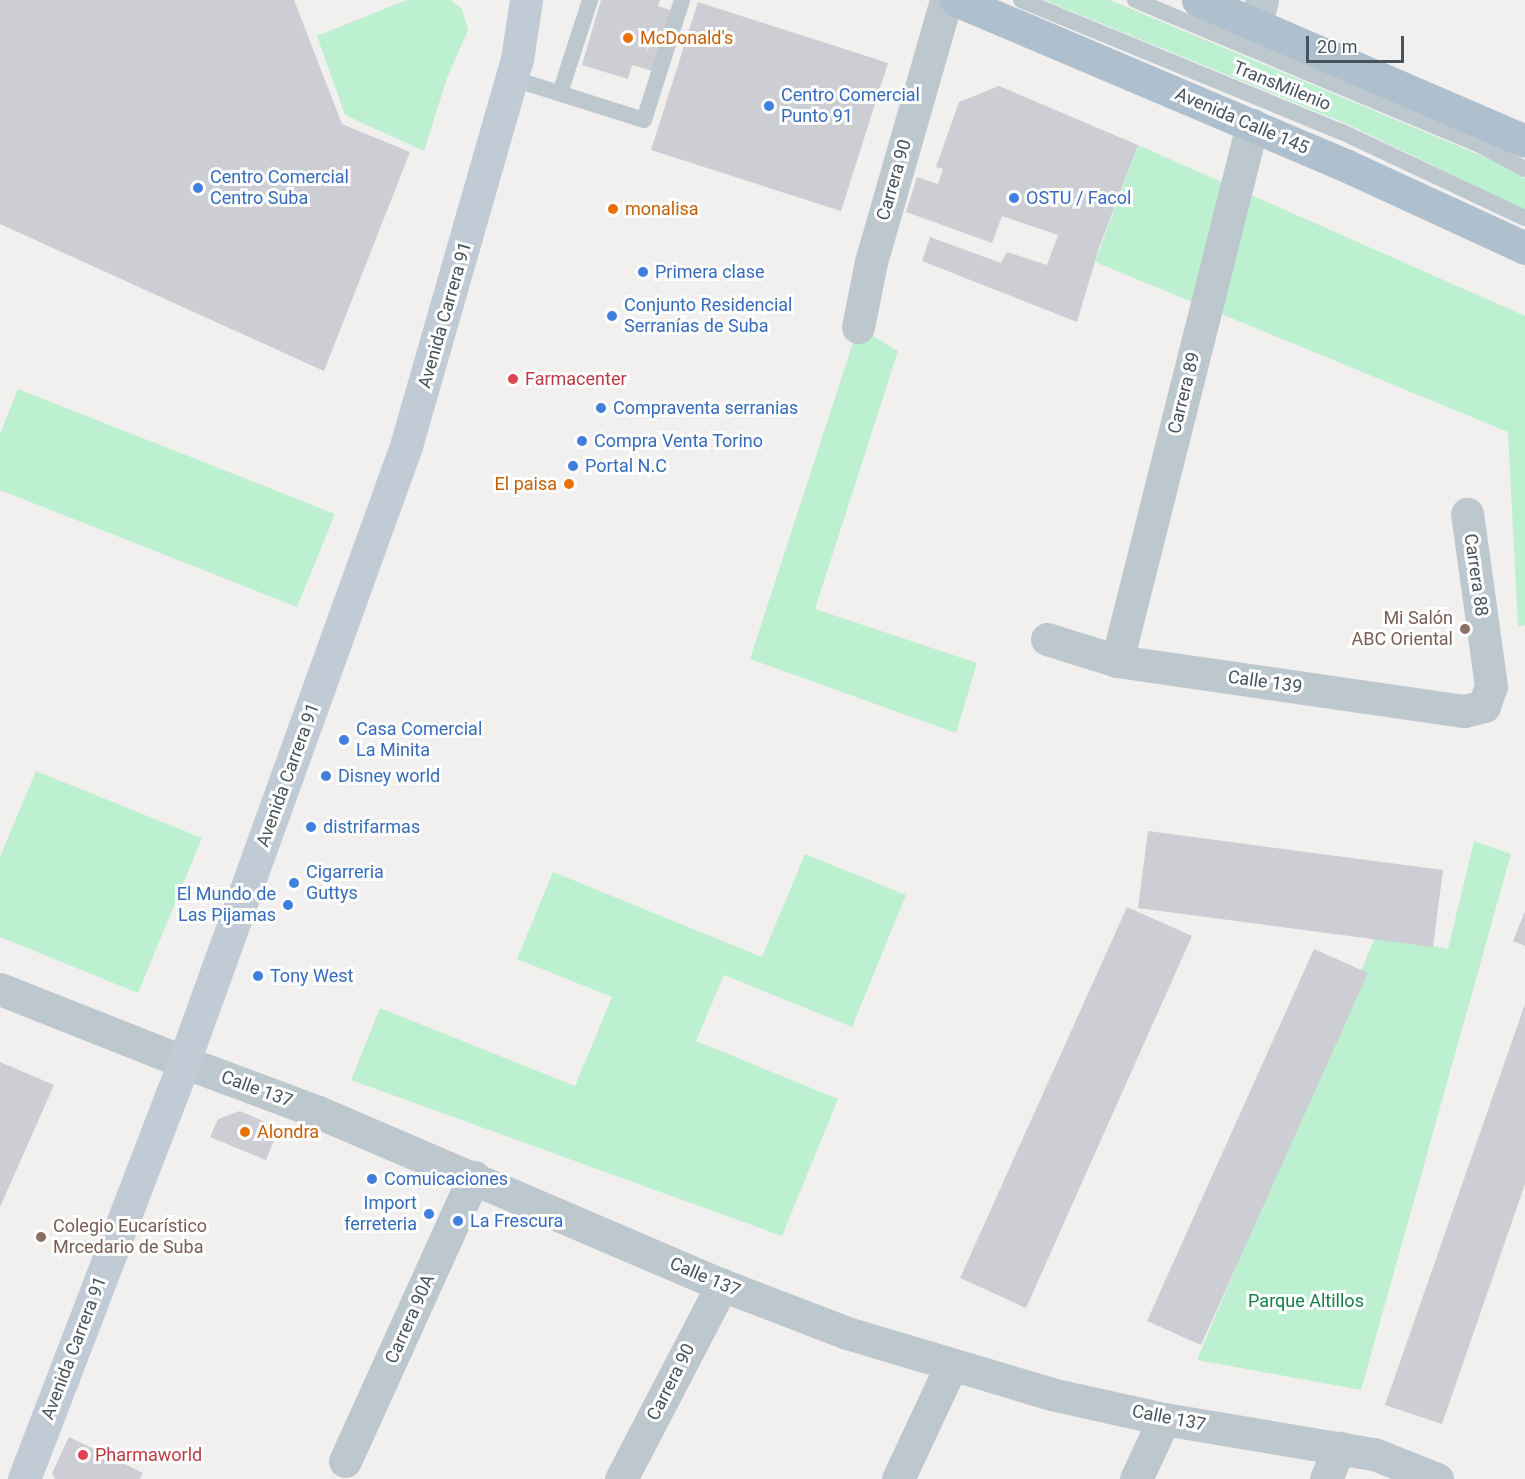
<!DOCTYPE html>
<html>
<head>
<meta charset="utf-8">
<style>
	body { margin:0 }
	#map { position:relative; width:1525px; height:1479px; overflow:hidden; background:#f2efef; font-family:Roboto,sans-serif }
	div>[style] { position:absolute }
	.green>* { inset:0; background:#bdf0d0 }
	.building>* { inset:0; background:#ccced4 }
	.service>* { height:16px; margin:-8px; padding:0 8px; transform-origin:8px; border-radius:8px; background:#bdc7ce }
	.minor>* { height:33px; margin:-16.5px; padding:0 16.5px; transform-origin:16.5px; border-radius:16.5px; background:#bdc7ce }
	.tertiary>* { height:33px; margin:-16.5px; padding:0 16.5px; transform-origin:16.5px; border-radius:16.5px; background:#bdc7ce }
	.secondary>* { height:33px; margin:-16.5px; padding:0 16.5px; transform-origin:16.5px; border-radius:16.5px; background:#c0cbd6 }
	.primary>* { height:33px; margin:-16.5px; padding:0 16.5px; transform-origin:16.5px; border-radius:16.5px; background:#aebfce }
	.dots>* { width:16px; height:16px; translate:-50% -50%; box-sizing:border-box; border:3px solid #fff; border-radius:50% }
	span { translate:-50% -50%; white-space:nowrap; text-align:center; line-height:1.15; -webkit-text-stroke:6px #fff; paint-order:stroke }
	.food-label { font-size:18px; color:#c56008 }
	.left { translate:0 -50%; text-align:left }
	.right { translate:-100% -50%; text-align:right }
	.street-label { font-size:18px; color:#47535d }
	.shop-label { font-size:18px; color:#366cbe }
	.health-label { font-size:18px; color:#be3a42 }
	.education-label { font-size:18px; color:#785e54 }
	.park-label { font-size:18px; color:#16804a }
	.scale { position:absolute; left:1306px; top:36px; width:98px; height:27px; box-sizing:border-box; border:3px solid #47535d; border-top:0; padding-left:8px; font-size:18px; line-height:21px; white-space:nowrap; color:#47535d; -webkit-text-stroke:4px #fff; paint-order:stroke }
</style>
</head>
<body>
<div id="map">
	<div class="green">
		<i style="clip-path:polygon(407px 0,451px 0,462px 9px,468px 30px,447px 78px,424px 151px,345px 115px,317px 36px)"></i>
		<i style="clip-path:polygon(1044px 0,1110px 0,1501px 164px,1525px 178px,1525px 210px,1347px 124px)"></i>
		<i style="clip-path:polygon(1138px 145px,1525px 316px,1525px 625px,1518px 627px,1508px 432px,1095px 262px)"></i>
		<i style="clip-path:polygon(858px 327px,898px 351px,815px 609px,977px 663px,956px 733px,750px 659px)"></i>
		<i style="clip-path:polygon(18px 389px,335px 514px,297px 607px,0 490px,0 434px)"></i>
		<i style="clip-path:polygon(36px 771px,202px 838px,138px 993px,0 937px,0 857px)"></i>
		<i style="clip-path:polygon(1474px 841px,1511px 854px,1361px 1390px,1197px 1360px,1376px 935px,1448px 949px)"></i>
		<i style="clip-path:polygon(805px 854px,906px 895px,852px 1027px,724px 975px,696px 1041px,838px 1099px,782px 1236px,351px 1080px,380px 1008px,575px 1086px,612px 997px,517px 959px,553px 872px,762px 957px)"></i>
	</div>
	<div class="building">
		<i style="clip-path:polygon(0 0,294px 0,342px 124px,410px 152px,324px 371px,0 224px)"></i>
		<i style="clip-path:polygon(601px 0,660px 0,658px 6px,674px 11px,656px 72px,632px 65px,628px 79px,582px 65px)"></i>
		<i style="clip-path:polygon(698px 2px,888px 63px,841px 211px,651px 150px)"></i>
		<i style="clip-path:polygon(999px 86px,1138px 145px,1099px 248px,1077px 322px,922px 261px,930px 237px,1001px 263px,1007px 252px,1047px 265px,1058px 235px,1002px 216px,992px 243px,906px 212px,917px 177px,938px 184px,943px 169px,936px 167px,959px 102px)"></i>
		<i style="clip-path:polygon(1148px 831px,1443px 870px,1433px 947px,1138px 908px)"></i>
		<i style="clip-path:polygon(1127px 907px,1192px 936px,1026px 1308px,960px 1278px)"></i>
		<i style="clip-path:polygon(1525px 911px,1525px 946px,1513px 941px)"></i>
		<i style="clip-path:polygon(1314px 949px,1368px 973px,1201px 1345px,1147px 1321px)"></i>
		<i style="clip-path:polygon(1525px 1004px,1525px 1184px,1442px 1424px,1385px 1405px)"></i>
		<i style="clip-path:polygon(0 1062px,54px 1085px,0 1207px)"></i>
		<i style="clip-path:polygon(240px 1111px,279px 1128px,266px 1160px,210px 1137px,218px 1119px)"></i>
		<i style="clip-path:polygon(69px 1437px,143px 1473px,140px 1479px,55px 1479px,52px 1473px)"></i>
	</div>
	<div class="service">
		<i style="left:1021px;top:0;width:347px;rotate:22.4deg"></i>
		<i style="left:1342px;top:132px;width:202px;rotate:25.2deg"></i>
		<i style="left:1135px;top:0;width:370px;rotate:22.8deg"></i>
		<i style="left:1476px;top:143px;width:55px;rotate:28deg"></i>
		<i style="left:511px;top:78px;width:139px;rotate:17.5deg"></i>
		<i style="left:644px;top:120px;width:126px;rotate:-72.4deg"></i>
		<i style="left:560px;top:93px;width:98px;rotate:-72.1deg"></i>
	</div>
	<div class="minor">
		<i style="left:1256px;top:24px;width:25px;rotate:-76deg"></i>
		<i style="left:858px;top:327px;width:66px;rotate:-78.7deg"></i>
		<i style="left:871px;top:262px;width:273px;rotate:-74deg"></i>
		<i style="left:1047px;top:639px;width:73px;rotate:17.4deg"></i>
		<i style="left:1117px;top:661px;width:351px;rotate:8.2deg"></i>
		<i style="left:1464px;top:711px;width:21px;rotate:-14deg"></i>
		<i style="left:1484px;top:706px;width:21px;rotate:-71deg"></i>
		<i style="left:1491px;top:686px;width:174px;rotate:-97.9deg"></i>
		<i style="left:1117px;top:661px;width:553px;rotate:-75.86deg"></i>
		<i style="left:0;top:989px;width:198px;rotate:21.6deg"></i>
		<i style="left:345px;top:1461px;width:312px;rotate:-65.6deg"></i>
		<i style="left:621px;top:1479px;width:219px;rotate:-62.5deg"></i>
		<i style="left:898px;top:1479px;width:125px;rotate:-64.9deg"></i>
		<i style="left:1136px;top:1479px;width:66px;rotate:-65deg"></i>
		<i style="left:1326px;top:1479px;width:34px;rotate:-67deg"></i>
	</div>
	<div class="tertiary">
		<i style="left:184px;top:1062px;width:143px;rotate:20.5deg"></i>
		<i style="left:318px;top:1112px;width:439px;rotate:23.2deg"></i>
		<i style="left:722px;top:1285px;width:134px;rotate:21deg"></i>
		<i style="left:847px;top:1333px;width:213px;rotate:16.6deg"></i>
		<i style="left:1051px;top:1394px;width:116px;rotate:12.5deg"></i>
		<i style="left:1164px;top:1419px;width:213px;rotate:9.5deg"></i>
		<i style="left:1374px;top:1454px;width:68px;rotate:21.6deg"></i>
	</div>
	<div class="secondary">
		<i style="left:24px;top:1479px;width:418px;rotate:-69deg"></i>
		<i style="left:174px;top:1089px;width:684px;rotate:-70.16deg"></i>
		<i style="left:406px;top:446px;width:403px;rotate:-74deg"></i>
		<i style="left:517px;top:59px;width:60px;rotate:-81.3deg"></i>
	</div>
	<div class="primary">
		<i style="left:956px;top:0;width:425px;rotate:23deg"></i>
		<i style="left:1347px;top:166px;width:196px;rotate:24.7deg"></i>
		<i style="left:1198px;top:0;width:356px;rotate:23.3deg"></i>
	</div>
	<div class="dots">
		<i style="left:628px;top:38px;background:#e8710a"></i>
		<i style="left:769px;top:106px;background:#3f7fe0"></i>
		<i style="left:198px;top:188px;background:#3f7fe0"></i>
		<i style="left:1014px;top:198px;background:#3f7fe0"></i>
		<i style="left:613px;top:209px;background:#e8710a"></i>
		<i style="left:643px;top:272px;background:#3f7fe0"></i>
		<i style="left:612px;top:316px;background:#3f7fe0"></i>
		<i style="left:513px;top:379px;background:#e0444e"></i>
		<i style="left:601px;top:408px;background:#3f7fe0"></i>
		<i style="left:582px;top:441px;background:#3f7fe0"></i>
		<i style="left:573px;top:466px;background:#3f7fe0"></i>
		<i style="left:569px;top:484px;background:#e8710a"></i>
		<i style="left:1465px;top:629px;background:#8d6e63"></i>
		<i style="left:344px;top:740px;background:#3f7fe0"></i>
		<i style="left:326px;top:776px;background:#3f7fe0"></i>
		<i style="left:311px;top:827px;background:#3f7fe0"></i>
		<i style="left:294px;top:883px;background:#3f7fe0"></i>
		<i style="left:288px;top:905px;background:#3f7fe0"></i>
		<i style="left:258px;top:976px;background:#3f7fe0"></i>
		<i style="left:245px;top:1132px;background:#e8710a"></i>
		<i style="left:372px;top:1179px;background:#3f7fe0"></i>
		<i style="left:429px;top:1214px;background:#3f7fe0"></i>
		<i style="left:458px;top:1221px;background:#3f7fe0"></i>
		<i style="left:41px;top:1237px;background:#8d6e63"></i>
		<i style="left:83px;top:1455px;background:#e0444e"></i>
	</div>
	<div class="food-label">
		<span class="left" style="left:640px;top:38px">McDonald's</span>
		<span class="left" style="left:625px;top:209px">monalisa</span>
		<span class="right" style="left:557px;top:484px">El paisa</span>
		<span class="left" style="left:257px;top:1132px">Alondra</span>
	</div>
	<div class="street-label">
		<span style="left:1282px;top:86px;rotate:22deg">TransMilenio</span>
		<span style="left:1242px;top:121px;rotate:23deg">Avenida Calle 145</span>
		<span style="left:894px;top:180px;rotate:-74deg">Carrera 90</span>
		<span style="left:445px;top:315px;rotate:-74deg">Avenida Carrera 91</span>
		<span style="left:1184px;top:393px;rotate:-76deg">Carrera 89</span>
		<span style="left:1476px;top:575px;rotate:82deg">Carrera 88</span>
		<span style="left:1265px;top:682px;rotate:8deg">Calle 139</span>
		<span style="left:288px;top:775px;rotate:-70deg">Avenida Carrera 91</span>
		<span style="left:257px;top:1089px;rotate:20deg">Calle 137</span>
		<span style="left:705px;top:1277px;rotate:23deg">Calle 137</span>
		<span style="left:410px;top:1319px;rotate:-66deg">Carrera 90A</span>
		<span style="left:74px;top:1348px;rotate:-69deg">Avenida Carrera 91</span>
		<span style="left:671px;top:1382px;rotate:-63deg">Carrera 90</span>
		<span style="left:1169px;top:1418px;rotate:11deg">Calle 137</span>
	</div>
	<div class="shop-label">
		<span class="left" style="left:781px;top:106px">Centro Comercial<br>Punto 91</span>
		<span class="left" style="left:210px;top:188px">Centro Comercial<br>Centro Suba</span>
		<span class="left" style="left:1026px;top:198px">OSTU / Facol</span>
		<span class="left" style="left:655px;top:272px">Primera clase</span>
		<span class="left" style="left:624px;top:316px">Conjunto Residencial<br>Serranías de Suba</span>
		<span class="left" style="left:613px;top:408px">Compraventa serranias</span>
		<span class="left" style="left:594px;top:441px">Compra Venta Torino</span>
		<span class="left" style="left:585px;top:466px">Portal N.C</span>
		<span class="left" style="left:356px;top:740px">Casa Comercial<br>La Minita</span>
		<span class="left" style="left:338px;top:776px">Disney world</span>
		<span class="left" style="left:323px;top:827px">distrifarmas</span>
		<span class="left" style="left:306px;top:883px">Cigarreria<br>Guttys</span>
		<span class="right" style="left:276px;top:905px">El Mundo de<br>Las Pijamas</span>
		<span class="left" style="left:270px;top:976px">Tony West</span>
		<span class="left" style="left:384px;top:1179px">Comuicaciones</span>
		<span class="right" style="left:417px;top:1214px">Import<br>ferreteria</span>
		<span class="left" style="left:470px;top:1221px">La Frescura</span>
	</div>
	<div class="health-label">
		<span class="left" style="left:525px;top:379px">Farmacenter</span>
		<span class="left" style="left:95px;top:1455px">Pharmaworld</span>
	</div>
	<div class="education-label">
		<span class="right" style="left:1453px;top:629px">Mi Salón<br>ABC Oriental</span>
		<span class="left" style="left:53px;top:1237px">Colegio Eucarístico<br>Mrcedario de Suba</span>
	</div>
	<div class="park-label">
		<span style="left:1306px;top:1301px">Parque Altillos</span>
	</div>
	<div class="scale">20 m</div>
</div>
</body>
</html>
